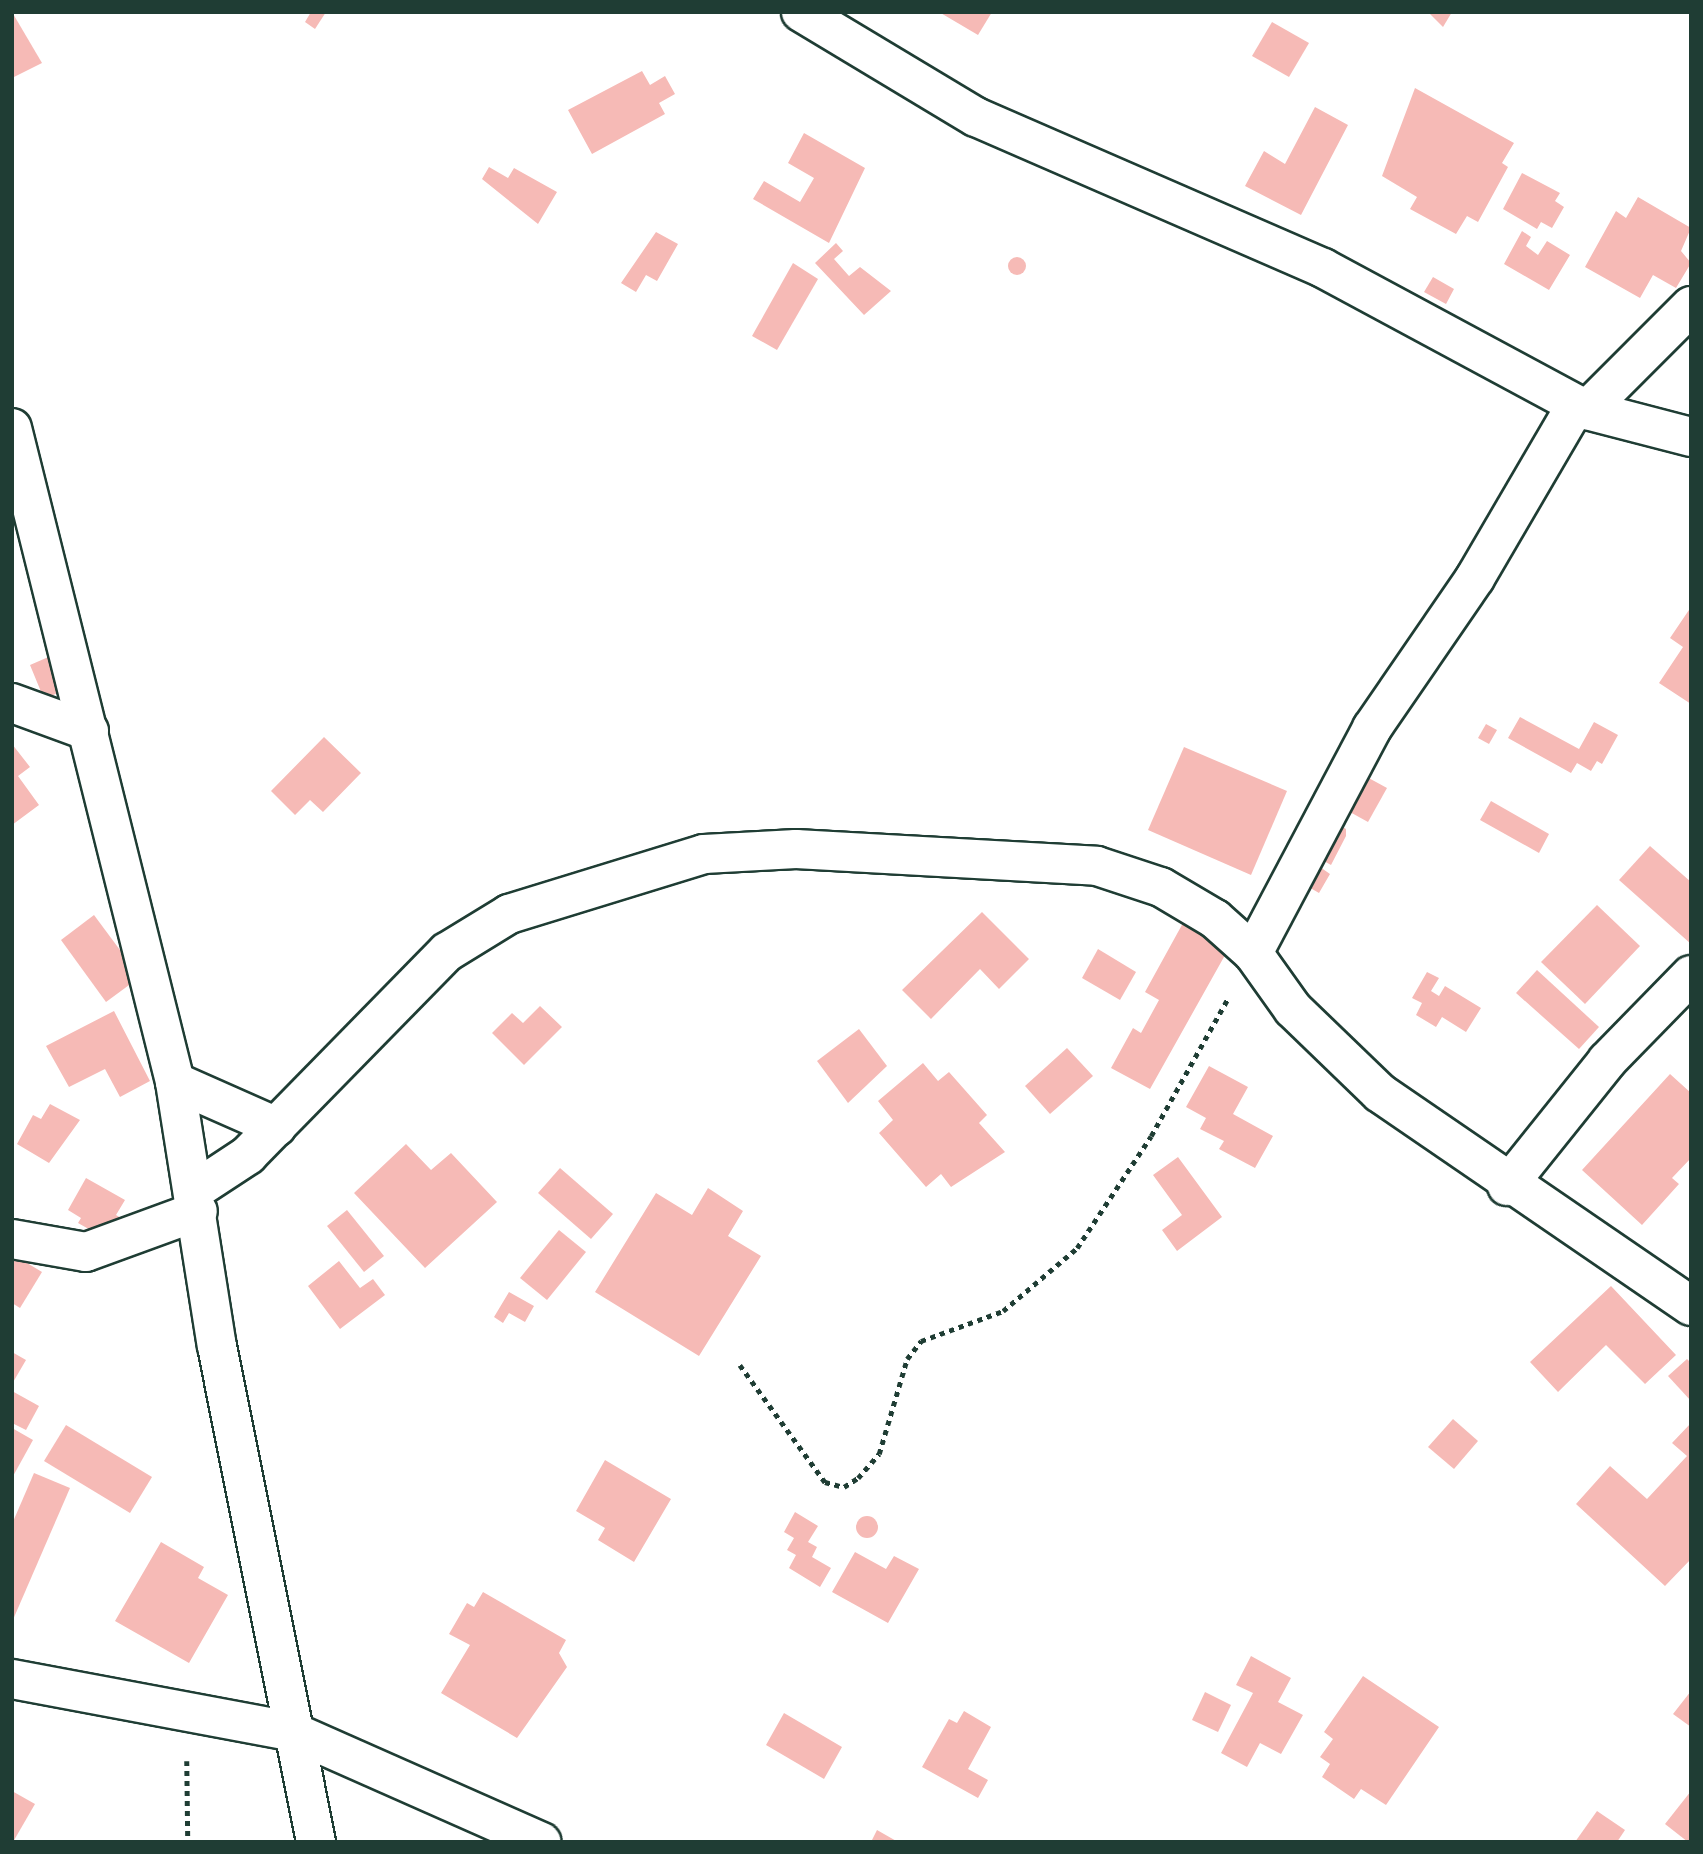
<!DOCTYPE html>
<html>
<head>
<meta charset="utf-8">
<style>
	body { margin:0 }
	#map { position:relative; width:1703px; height:1854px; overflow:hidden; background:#fff; font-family:Caveat,sans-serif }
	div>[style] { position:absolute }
	.building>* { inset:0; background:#f6bab6 }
	.round { border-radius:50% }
	.path>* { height:4.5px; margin-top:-2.25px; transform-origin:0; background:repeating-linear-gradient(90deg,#1f3d34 0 5px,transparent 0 10px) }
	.roads { filter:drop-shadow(2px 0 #1f3d34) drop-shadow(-2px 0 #1f3d34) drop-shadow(0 2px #1f3d34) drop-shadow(0 -2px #1f3d34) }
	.minor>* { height:38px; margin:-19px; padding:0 19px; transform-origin:19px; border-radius:19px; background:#fff }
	span { translate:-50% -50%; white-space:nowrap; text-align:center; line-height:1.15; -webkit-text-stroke:7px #fff; paint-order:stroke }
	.frame { position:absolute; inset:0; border:14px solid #1f3d34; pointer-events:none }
</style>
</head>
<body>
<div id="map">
	<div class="building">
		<i style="clip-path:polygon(12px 12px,42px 63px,12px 78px)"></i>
		<i style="clip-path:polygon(311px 12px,326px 12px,315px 29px,305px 22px)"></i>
		<i style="clip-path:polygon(939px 12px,992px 12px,978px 35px)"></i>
		<i style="clip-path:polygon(1428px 12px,1452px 12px,1443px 27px)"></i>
		<i style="clip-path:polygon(1272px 22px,1309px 43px,1289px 77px,1252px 56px)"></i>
		<i style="clip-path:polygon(642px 71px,650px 85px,665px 76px,675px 94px,659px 103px,665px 114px,592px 154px,568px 110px)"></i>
		<i style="clip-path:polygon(1415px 88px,1514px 143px,1502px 163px,1508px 167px,1478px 222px,1467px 216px,1456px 234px,1410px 209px,1417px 197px,1382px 176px)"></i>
		<i style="clip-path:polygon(1315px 107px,1348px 125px,1301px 215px,1245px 186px,1264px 151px,1285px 164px)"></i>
		<i style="clip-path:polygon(804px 133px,865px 168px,829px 243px,753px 199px,764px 181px,800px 202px,814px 178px,788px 163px)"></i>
		<i style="clip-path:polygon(489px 167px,508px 178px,514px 168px,557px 192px,538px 224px,482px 179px)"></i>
		<i style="clip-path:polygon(1522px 173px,1560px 193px,1555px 201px,1564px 207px,1552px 228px,1541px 222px,1537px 229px,1503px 209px)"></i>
		<i style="clip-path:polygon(1638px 197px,1691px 228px,1681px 251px,1691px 263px,1676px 288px,1653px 275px,1640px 298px,1585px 267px,1616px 211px,1626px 218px)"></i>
		<i style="clip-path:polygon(1522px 231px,1531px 237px,1526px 246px,1538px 255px,1547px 241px,1570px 255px,1549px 290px,1504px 264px)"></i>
		<i style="clip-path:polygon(656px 232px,678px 244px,657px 281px,646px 275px,636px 292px,621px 283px)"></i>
		<i style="clip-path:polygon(836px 243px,843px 251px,834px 259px,849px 276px,860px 267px,891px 291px,864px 315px,815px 263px)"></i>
		<i class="round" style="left:1008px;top:257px;width:18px;height:18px"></i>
		<i style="clip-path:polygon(793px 263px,818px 279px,777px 350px,752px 336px)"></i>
		<i style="clip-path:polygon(1433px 277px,1454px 289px,1446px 304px,1424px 292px)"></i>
		<i style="clip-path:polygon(1691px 607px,1691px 704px,1659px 683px,1683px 647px,1670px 638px)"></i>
		<i style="clip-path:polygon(53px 655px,62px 677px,55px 680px,60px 692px,44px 699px,30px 665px)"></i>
		<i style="clip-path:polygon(1520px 717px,1579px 749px,1594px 722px,1618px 735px,1602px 764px,1597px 761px,1591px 771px,1577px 763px,1571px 773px,1508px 738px)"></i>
		<i style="clip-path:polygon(1486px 724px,1497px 730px,1489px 744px,1478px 738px)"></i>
		<i style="clip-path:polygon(324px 737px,361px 773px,323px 812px,310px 800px,295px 815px,271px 791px)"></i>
		<i style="clip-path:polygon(12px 744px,30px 767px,18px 776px,39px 805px,12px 825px)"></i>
		<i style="clip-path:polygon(1184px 747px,1287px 791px,1251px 875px,1148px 830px)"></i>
		<i style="clip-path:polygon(1365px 776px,1387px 788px,1368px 822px,1339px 806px)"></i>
		<i style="clip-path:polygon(1491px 801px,1549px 834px,1539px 853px,1480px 820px)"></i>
		<i style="clip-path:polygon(1329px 818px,1346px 829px,1346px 836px,1331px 865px,1324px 861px,1320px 867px,1330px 874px,1319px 893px,1300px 882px)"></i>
		<i style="clip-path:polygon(1650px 846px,1691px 882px,1691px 944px,1619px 880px)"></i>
		<i style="clip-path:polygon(1597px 905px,1640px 946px,1585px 1004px,1541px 962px)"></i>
		<i style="clip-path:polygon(982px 912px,1029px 959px,999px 989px,980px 969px,931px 1019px,902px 990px)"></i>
		<i style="clip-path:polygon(94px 915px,140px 977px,106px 1002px,61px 940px)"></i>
		<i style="clip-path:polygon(1183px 923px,1229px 948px,1150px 1089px,1111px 1068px,1133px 1028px,1141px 1033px,1159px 1000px,1145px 992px)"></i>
		<i style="clip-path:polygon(1098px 949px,1136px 972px,1120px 1000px,1082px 978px)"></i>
		<i style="clip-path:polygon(1537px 970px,1599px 1027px,1579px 1049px,1516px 993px)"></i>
		<i style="clip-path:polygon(1427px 972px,1439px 978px,1431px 991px,1439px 996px,1445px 986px,1481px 1008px,1466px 1032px,1442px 1017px,1436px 1027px,1416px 1015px,1422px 1003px,1412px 998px)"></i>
		<i style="clip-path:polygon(540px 1006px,562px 1027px,524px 1065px,492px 1033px,512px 1013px,523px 1023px)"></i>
		<i style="clip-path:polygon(114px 1011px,150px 1081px,120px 1097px,105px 1069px,69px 1087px,46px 1046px)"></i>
		<i style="clip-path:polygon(859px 1029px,887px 1066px,848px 1103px,817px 1061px)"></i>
		<i style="clip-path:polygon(1067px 1048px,1093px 1076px,1050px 1114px,1025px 1086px)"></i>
		<i style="clip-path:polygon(923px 1063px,938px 1081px,949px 1072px,987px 1115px,979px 1123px,1005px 1152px,951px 1187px,941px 1174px,926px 1187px,879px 1133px,893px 1120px,878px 1101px)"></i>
		<i style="clip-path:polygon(1209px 1066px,1248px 1087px,1233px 1114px,1273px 1136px,1255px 1168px,1219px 1149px,1224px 1141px,1200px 1129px,1206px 1118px,1186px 1107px)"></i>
		<i style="clip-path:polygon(1670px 1074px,1691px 1093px,1691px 1158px,1672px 1178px,1679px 1184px,1642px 1225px,1582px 1170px)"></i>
		<i style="clip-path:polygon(50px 1104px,80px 1120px,49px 1163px,17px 1144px,33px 1115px,41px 1119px)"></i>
		<i style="clip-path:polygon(406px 1144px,431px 1170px,451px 1153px,497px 1202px,425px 1268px,354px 1193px)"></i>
		<i style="clip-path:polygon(1178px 1157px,1222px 1217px,1177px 1251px,1162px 1230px,1182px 1215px,1153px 1175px)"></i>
		<i style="clip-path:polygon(560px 1168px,613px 1214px,591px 1239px,538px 1193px)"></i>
		<i style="clip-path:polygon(86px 1178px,125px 1200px,116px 1215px,131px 1224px,103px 1237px,78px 1223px,81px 1218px,68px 1210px)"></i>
		<i style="clip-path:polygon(708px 1188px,743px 1211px,728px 1236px,761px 1256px,699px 1356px,595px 1292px,656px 1193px,692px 1215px)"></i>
		<i style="clip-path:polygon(347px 1210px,384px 1256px,364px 1272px,327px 1226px)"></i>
		<i style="clip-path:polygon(559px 1230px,586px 1252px,547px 1300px,520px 1278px)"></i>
		<i style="clip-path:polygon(12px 1254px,42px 1272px,20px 1308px,12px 1303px)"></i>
		<i style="clip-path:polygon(339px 1261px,360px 1288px,373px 1279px,385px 1295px,340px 1329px,308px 1286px)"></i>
		<i style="clip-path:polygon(1611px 1286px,1676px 1355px,1645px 1384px,1606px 1345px,1558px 1392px,1530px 1362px)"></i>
		<i style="clip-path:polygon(509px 1292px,534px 1306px,525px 1322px,509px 1313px,503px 1323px,494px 1317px)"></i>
		<i style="clip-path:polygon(12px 1352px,26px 1360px,12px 1384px)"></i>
		<i style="clip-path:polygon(1687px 1359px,1691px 1363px,1691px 1401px,1668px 1376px)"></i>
		<i style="clip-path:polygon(12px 1391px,39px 1406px,26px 1430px,12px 1423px)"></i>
		<i style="clip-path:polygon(1453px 1419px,1478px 1441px,1454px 1469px,1428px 1447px)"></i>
		<i style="clip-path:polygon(1691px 1423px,1691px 1559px,1665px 1586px,1576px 1504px,1610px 1466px,1647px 1499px,1687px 1456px,1672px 1443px)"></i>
		<i style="clip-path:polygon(66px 1425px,152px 1477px,130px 1513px,44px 1461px)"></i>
		<i style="clip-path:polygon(12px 1428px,33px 1440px,12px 1478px)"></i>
		<i style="clip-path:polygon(605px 1460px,671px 1499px,634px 1562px,598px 1540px,605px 1528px,576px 1511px)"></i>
		<i style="clip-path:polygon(34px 1473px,70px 1488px,12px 1622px,12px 1524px)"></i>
		<i style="clip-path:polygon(795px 1512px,818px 1526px,808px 1542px,817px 1547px,812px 1557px,831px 1568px,820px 1587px,789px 1568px,796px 1555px,787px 1550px,794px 1538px,784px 1532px)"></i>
		<i class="round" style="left:856px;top:1516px;width:22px;height:22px"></i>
		<i style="clip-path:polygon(161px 1542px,204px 1567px,198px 1578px,228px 1595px,189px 1663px,115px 1621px)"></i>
		<i style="clip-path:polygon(855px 1552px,886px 1569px,894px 1556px,919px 1569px,888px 1623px,832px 1592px)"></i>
		<i style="clip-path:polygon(483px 1592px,566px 1640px,559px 1653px,567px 1667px,517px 1738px,441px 1693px,470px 1645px,449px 1634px,467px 1603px,474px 1607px)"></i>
		<i style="clip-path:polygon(1251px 1656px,1291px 1678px,1278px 1702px,1303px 1715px,1281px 1754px,1260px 1743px,1247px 1767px,1221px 1753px,1253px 1693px,1236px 1685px)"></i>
		<i style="clip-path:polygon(1363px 1676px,1439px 1727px,1386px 1805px,1361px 1789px,1354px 1799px,1322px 1777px,1330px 1764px,1320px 1757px,1333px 1739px,1324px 1732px)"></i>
		<i style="clip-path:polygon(1691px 1691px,1691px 1727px,1673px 1714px)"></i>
		<i style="clip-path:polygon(1205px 1692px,1231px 1705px,1218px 1732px,1192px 1720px)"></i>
		<i style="clip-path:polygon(964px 1711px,991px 1727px,968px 1769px,988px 1780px,978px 1798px,922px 1767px,949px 1719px,957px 1723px)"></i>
		<i style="clip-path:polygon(784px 1713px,842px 1747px,824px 1779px,766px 1745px)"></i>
		<i style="clip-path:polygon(12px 1791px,35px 1804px,13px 1842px,12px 1842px)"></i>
		<i style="clip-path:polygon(1691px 1791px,1691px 1842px,1688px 1842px,1665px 1824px)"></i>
		<i style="clip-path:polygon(1597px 1811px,1625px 1830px,1617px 1842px,1575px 1842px)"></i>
		<i style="clip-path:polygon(877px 1830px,898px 1842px,871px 1842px)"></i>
	</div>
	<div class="path">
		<i style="left:740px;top:1365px;width:145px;rotate:54deg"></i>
		<i style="left:825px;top:1482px;width:20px;rotate:15deg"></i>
		<i style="left:844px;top:1487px;width:17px;rotate:-33deg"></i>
		<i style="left:858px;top:1478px;width:32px;rotate:-49deg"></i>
		<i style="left:879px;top:1454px;width:99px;rotate:-73.6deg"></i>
		<i style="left:907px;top:1359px;width:23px;rotate:-52deg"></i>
		<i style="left:921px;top:1341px;width:87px;rotate:-20.1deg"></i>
		<i style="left:1003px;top:1311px;width:97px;rotate:-40.4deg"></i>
		<i style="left:1077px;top:1248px;width:134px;rotate:-56.5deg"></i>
		<i style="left:1151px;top:1136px;width:156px;rotate:-60.8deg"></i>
		<i style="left:187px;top:1761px;width:81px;rotate:89.3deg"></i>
	</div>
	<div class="roads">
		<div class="minor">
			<i style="left:801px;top:12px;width:204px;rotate:31deg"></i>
			<i style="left:976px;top:117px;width:378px;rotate:23.5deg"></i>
			<i style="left:1323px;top:268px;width:300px;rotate:28.3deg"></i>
			<i style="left:1587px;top:410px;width:107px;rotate:14.6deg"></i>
			<i style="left:1587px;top:410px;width:147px;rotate:-45deg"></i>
			<i style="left:12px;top:428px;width:674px;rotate:76deg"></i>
			<i style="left:175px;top:1082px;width:267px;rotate:81deg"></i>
			<i style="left:217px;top:1346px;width:506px;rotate:78.71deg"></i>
			<i style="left:12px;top:703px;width:82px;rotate:20deg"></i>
			<i style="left:1253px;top:953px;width:255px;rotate:-62.1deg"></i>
			<i style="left:1372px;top:728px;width:182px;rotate:-55.5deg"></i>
			<i style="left:1475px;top:578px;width:200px;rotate:-59.7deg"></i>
			<i style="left:175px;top:1082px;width:111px;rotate:23.8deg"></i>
			<i style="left:1507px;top:1186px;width:160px;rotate:-51.3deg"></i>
			<i style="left:1607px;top:1061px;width:120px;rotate:-45.7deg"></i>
			<i style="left:195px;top:1190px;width:64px;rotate:-33.4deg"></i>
			<i style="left:248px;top:1155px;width:284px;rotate:-45.6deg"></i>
			<i style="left:447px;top:952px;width:73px;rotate:-31.5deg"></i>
			<i style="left:509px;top:914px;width:204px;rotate:-17.1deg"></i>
			<i style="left:704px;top:854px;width:92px;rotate:-3.1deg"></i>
			<i style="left:796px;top:849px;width:301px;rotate:3.2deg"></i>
			<i style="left:1097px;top:866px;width:67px;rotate:18.2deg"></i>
			<i style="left:1161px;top:887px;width:63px;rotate:30.7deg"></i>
			<i style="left:1215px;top:919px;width:51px;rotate:41.8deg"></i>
			<i style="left:1253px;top:953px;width:69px;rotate:54.5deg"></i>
			<i style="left:1293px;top:1009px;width:121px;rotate:44deg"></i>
			<i style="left:1380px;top:1093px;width:377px;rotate:34.4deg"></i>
			<i style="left:12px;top:1239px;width:75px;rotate:10deg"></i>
			<i style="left:86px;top:1252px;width:119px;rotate:-20.1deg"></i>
			<i style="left:12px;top:1679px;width:284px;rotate:10.6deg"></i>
			<i style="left:291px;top:1731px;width:274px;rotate:23.9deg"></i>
		</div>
	</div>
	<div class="frame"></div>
</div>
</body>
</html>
